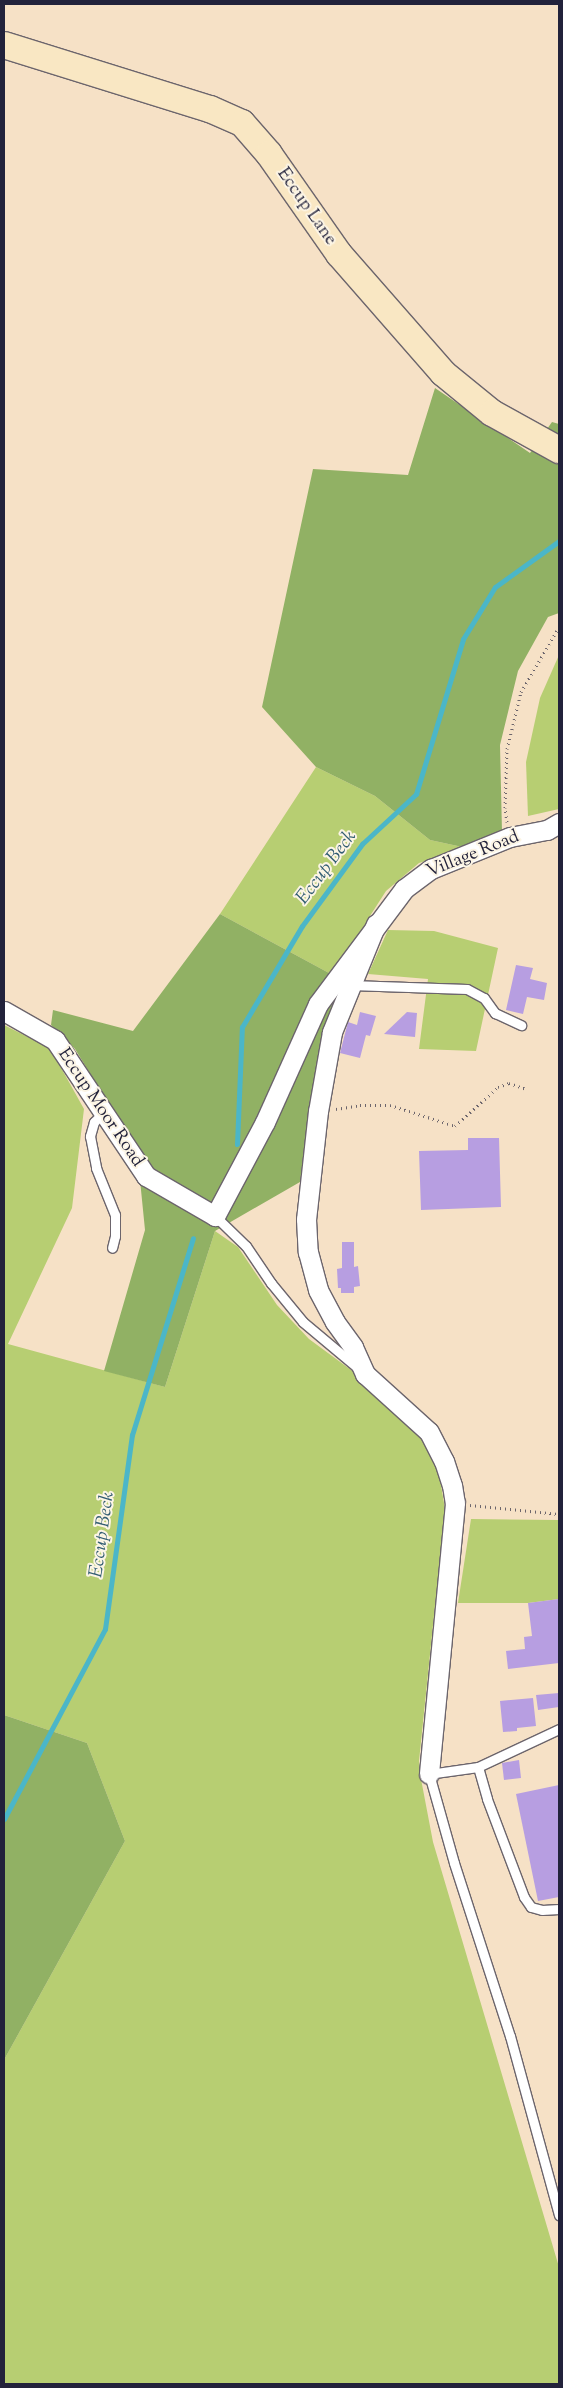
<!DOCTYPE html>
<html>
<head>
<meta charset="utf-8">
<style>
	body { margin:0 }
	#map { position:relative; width:563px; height:2388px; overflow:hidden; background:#f6e1c6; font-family:"Sorts Mill Goudy",serif }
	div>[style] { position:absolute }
	.green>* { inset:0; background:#b7ce72 }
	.forest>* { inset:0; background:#91b164 }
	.stream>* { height:5px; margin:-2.5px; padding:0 2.5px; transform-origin:2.5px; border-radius:2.5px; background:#4bb6c8 }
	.building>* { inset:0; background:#b79ee1 }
	.path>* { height:3px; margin-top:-1.5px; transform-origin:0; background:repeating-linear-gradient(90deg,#6c656c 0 1px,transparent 0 5px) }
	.roads { filter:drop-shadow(1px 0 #6c656c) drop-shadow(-1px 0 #6c656c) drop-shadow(0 1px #6c656c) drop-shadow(0 -1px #6c656c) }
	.lane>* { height:9px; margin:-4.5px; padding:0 4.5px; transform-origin:4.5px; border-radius:4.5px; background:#fff }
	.street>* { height:19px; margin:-9.5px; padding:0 9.5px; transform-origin:9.5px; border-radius:9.5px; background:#fff }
	.secondary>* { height:26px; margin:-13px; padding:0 13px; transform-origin:13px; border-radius:13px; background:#f9e7c3 }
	span { translate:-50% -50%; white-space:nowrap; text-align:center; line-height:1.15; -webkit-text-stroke:4px #fcf5e5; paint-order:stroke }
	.street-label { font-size:18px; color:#22223b }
	.water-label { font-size:19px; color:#325d73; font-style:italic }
	.frame { position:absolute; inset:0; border:5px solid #22223b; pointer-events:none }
</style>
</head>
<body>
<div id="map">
	<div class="green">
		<i style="clip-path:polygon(559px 655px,559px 809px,528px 816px,526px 762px,540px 698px)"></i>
		<i style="clip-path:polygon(316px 767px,375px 796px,430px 840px,467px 848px,419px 863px,386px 891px,368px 919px,342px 980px,220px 914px)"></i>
		<i style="clip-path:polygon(388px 930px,434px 931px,498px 948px,476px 1051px,419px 1049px,428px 979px,368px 974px)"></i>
		<i style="clip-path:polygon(4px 1025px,50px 1048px,84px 1109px,72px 1208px,8px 1344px,165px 1387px,215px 1231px,238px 1247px,277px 1305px,309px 1339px,366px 1381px,423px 1436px,438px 1467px,445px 1509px,419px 1761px,421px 1779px,433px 1842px,559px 2267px,559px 2384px,4px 2384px,4px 2060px,125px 1841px,87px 1743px,4px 1715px)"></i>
		<i style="clip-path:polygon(471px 1519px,559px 1520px,559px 1599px,528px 1603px,458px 1603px)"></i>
	</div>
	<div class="forest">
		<i style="clip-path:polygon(435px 388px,530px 453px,552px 422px,559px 424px,559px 613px,548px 617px,518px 671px,500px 745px,502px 832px,467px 848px,430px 840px,375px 796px,316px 767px,262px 707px,313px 469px,408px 475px)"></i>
		<i style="clip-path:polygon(220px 914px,342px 980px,310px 1099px,300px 1182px,215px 1231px,165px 1387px,104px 1371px,145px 1230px,137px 1150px,75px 1049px,51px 1025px,53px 1010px,133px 1031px)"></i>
		<i style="clip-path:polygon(4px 1715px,87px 1743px,125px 1841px,4px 2060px)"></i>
	</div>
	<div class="stream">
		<i style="left:237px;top:1144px;width:117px;rotate:-87.6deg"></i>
		<i style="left:242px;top:1027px;width:117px;rotate:-59.3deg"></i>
		<i style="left:302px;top:926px;width:102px;rotate:-53.8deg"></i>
		<i style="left:362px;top:844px;width:74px;rotate:-42.8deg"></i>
		<i style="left:416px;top:794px;width:162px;rotate:-73.1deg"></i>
		<i style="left:463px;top:639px;width:61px;rotate:-58.4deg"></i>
		<i style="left:495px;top:587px;width:79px;rotate:-35.7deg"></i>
		<i style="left:4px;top:1819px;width:215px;rotate:-62deg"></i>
		<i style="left:105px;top:1629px;width:196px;rotate:-82.1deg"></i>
		<i style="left:132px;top:1435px;width:206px;rotate:-72.8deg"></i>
	</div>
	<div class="building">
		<i style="clip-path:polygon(516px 965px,533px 968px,530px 979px,547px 983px,544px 1000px,527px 997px,523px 1014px,506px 1010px)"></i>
		<i style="clip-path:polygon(360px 1012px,376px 1016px,370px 1036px,366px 1035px,360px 1058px,340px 1053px,348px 1022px,357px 1025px)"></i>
		<i style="clip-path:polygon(407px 1012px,417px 1013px,415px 1037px,384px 1034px)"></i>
		<i style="clip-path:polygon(468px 1138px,499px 1138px,501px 1207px,421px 1210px,419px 1151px,468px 1150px)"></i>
		<i style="clip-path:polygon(342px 1242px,354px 1242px,354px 1267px,358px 1266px,360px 1286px,354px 1287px,354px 1293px,341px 1293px,341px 1288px,338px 1288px,337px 1269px,342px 1268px)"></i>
		<i style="clip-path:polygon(559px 1599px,559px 1663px,508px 1669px,506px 1651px,525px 1649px,524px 1637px,532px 1636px,528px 1603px)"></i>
		<i style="clip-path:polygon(559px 1693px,559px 1707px,538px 1710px,536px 1695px)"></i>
		<i style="clip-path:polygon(533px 1698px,536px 1726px,517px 1728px,517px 1731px,503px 1732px,500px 1701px)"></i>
		<i style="clip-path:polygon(519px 1760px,521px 1778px,504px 1780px,502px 1763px)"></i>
		<i style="clip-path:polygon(559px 1785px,559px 1897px,538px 1901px,516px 1794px)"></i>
	</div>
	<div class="path">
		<i style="left:507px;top:822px;width:14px;rotate:-98deg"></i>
		<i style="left:505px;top:808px;width:59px;rotate:-88.1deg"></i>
		<i style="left:507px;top:749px;width:59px;rotate:-76.2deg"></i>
		<i style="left:521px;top:692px;width:75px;rotate:-59.7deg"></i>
		<i style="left:336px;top:1109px;width:24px;rotate:-9deg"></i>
		<i style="left:360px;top:1105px;width:30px"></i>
		<i style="left:390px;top:1105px;width:68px;rotate:17.9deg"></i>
		<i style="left:455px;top:1126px;width:58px;rotate:-42.2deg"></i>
		<i style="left:498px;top:1087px;width:12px;rotate:-20deg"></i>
		<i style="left:509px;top:1083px;width:18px;rotate:19deg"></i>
		<i style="left:470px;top:1505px;width:89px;rotate:5.8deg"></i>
	</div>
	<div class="roads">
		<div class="lane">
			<i style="left:350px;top:985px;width:117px;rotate:2deg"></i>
			<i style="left:467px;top:989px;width:19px;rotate:28deg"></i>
			<i style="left:484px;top:998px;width:19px;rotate:54deg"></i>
			<i style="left:495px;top:1013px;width:29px;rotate:25deg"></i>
			<i style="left:103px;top:1113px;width:13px;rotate:135deg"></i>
			<i style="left:94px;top:1122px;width:15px;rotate:106deg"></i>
			<i style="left:90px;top:1136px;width:33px;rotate:79deg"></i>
			<i style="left:96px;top:1168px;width:51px;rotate:68deg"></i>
			<i style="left:115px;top:1215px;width:21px;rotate:90deg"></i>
			<i style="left:115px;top:1236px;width:12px;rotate:104deg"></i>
			<i style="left:215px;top:1216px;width:43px;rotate:44.1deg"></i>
			<i style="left:246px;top:1246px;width:45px;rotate:56deg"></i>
			<i style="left:271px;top:1283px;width:50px;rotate:50.6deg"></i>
			<i style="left:303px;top:1322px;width:72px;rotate:39.9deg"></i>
			<i style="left:559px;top:1729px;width:89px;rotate:154.9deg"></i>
			<i style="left:478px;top:1767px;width:49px;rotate:171.9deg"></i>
			<i style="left:429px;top:1774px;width:92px;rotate:74.3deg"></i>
			<i style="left:454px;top:1863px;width:182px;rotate:72.1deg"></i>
			<i style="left:510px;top:2036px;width:186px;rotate:74.7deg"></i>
			<i style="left:478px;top:1767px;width:33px;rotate:74deg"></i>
			<i style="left:487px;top:1799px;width:105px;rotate:69.3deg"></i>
			<i style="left:524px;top:1897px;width:12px;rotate:55deg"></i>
			<i style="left:531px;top:1907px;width:11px;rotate:15deg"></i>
			<i style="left:542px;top:1910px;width:17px;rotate:-3deg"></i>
		</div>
		<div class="street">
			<i style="left:376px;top:924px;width:117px;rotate:112.2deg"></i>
			<i style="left:332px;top:1032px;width:80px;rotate:100deg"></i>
			<i style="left:318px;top:1111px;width:109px;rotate:96.3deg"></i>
			<i style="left:306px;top:1219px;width:33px;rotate:87deg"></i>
			<i style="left:308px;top:1252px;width:39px;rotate:75deg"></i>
			<i style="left:318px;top:1290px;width:36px;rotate:62deg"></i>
			<i style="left:335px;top:1322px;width:31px;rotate:54deg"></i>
			<i style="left:353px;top:1347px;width:30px;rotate:66deg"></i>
			<i style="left:365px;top:1374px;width:86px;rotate:42.2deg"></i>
			<i style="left:429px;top:1432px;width:33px;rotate:63deg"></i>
			<i style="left:444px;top:1461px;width:25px;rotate:72deg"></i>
			<i style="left:452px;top:1485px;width:18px;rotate:81deg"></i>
			<i style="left:455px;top:1503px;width:272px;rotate:95.5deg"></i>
			<i style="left:4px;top:1011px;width:59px;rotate:29.6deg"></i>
			<i style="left:55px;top:1040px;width:164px;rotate:56.2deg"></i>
			<i style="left:146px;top:1176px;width:80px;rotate:30.1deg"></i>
			<i style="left:215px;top:1216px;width:106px;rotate:-62deg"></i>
			<i style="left:265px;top:1122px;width:129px;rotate:-65.8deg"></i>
			<i style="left:318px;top:1004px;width:144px;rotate:-53.2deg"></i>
			<i style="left:404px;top:889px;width:34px;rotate:-37deg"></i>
			<i style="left:431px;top:869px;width:85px;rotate:-22.1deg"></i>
			<i style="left:510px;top:837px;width:38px;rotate:-11deg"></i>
			<i style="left:547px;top:830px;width:14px;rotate:-30deg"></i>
		</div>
		<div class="secondary">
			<i style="left:4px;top:45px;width:216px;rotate:17.3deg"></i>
			<i style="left:210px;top:109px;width:35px;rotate:24deg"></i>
			<i style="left:242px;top:123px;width:41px;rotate:48.9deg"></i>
			<i style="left:269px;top:154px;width:122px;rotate:55deg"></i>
			<i style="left:339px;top:254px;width:158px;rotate:48.8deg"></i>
			<i style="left:443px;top:373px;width:63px;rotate:39.2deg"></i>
			<i style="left:492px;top:413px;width:77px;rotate:28.9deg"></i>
		</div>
	</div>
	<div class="street-label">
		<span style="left:306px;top:207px;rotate:55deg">Eccup Lane</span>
		<span style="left:473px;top:855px;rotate:-22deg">Village Road</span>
		<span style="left:100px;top:1108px;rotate:56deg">Eccup Moor Road</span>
	</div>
	<div class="water-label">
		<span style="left:327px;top:868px;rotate:-53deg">Eccup Beck</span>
		<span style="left:103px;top:1535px;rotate:-82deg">Eccup Beck</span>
	</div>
	<div class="frame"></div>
</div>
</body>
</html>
